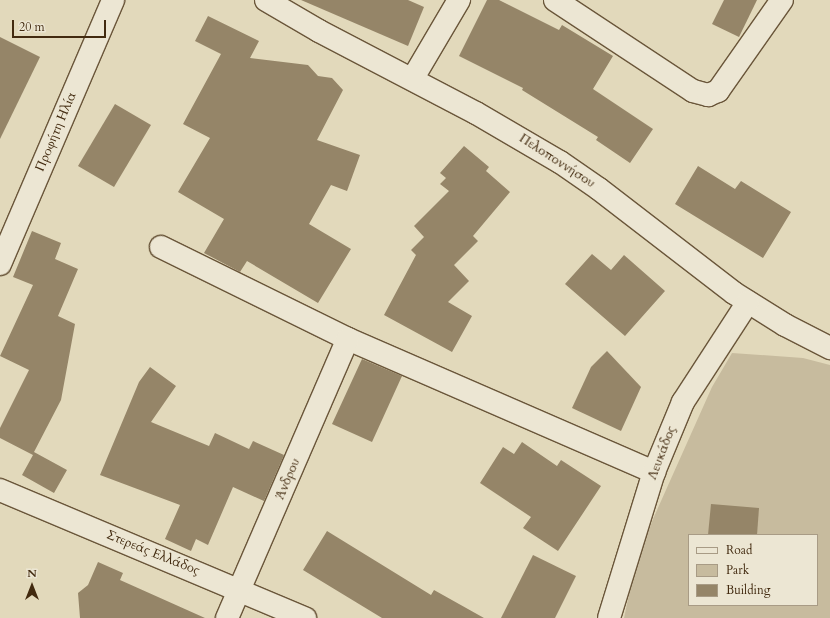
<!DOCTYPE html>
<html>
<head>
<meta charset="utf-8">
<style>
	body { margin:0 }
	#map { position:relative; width:830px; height:618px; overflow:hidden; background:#e2d9bb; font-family:Cardo,serif }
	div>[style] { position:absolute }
	.green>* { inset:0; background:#c7bb9e }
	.building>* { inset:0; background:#958568 }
	.roads { filter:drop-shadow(1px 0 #6a563a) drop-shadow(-1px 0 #6a563a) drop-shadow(0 1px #6a563a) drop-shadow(0 -1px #6a563a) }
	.minor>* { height:22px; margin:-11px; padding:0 11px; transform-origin:11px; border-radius:11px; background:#ece6d3 }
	span { translate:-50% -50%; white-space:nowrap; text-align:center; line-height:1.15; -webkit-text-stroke:3px #ece6d3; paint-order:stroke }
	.street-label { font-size:13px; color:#422a0f }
	.legend { position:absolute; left:688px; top:534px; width:130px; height:72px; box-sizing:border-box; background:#ece6d3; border:1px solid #a89b85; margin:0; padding:5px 7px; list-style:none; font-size:12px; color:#422a0f }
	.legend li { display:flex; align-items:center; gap:8px; height:20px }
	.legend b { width:20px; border:1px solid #a89b85 }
	.north { position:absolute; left:12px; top:566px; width:40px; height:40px; -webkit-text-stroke:3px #ece6d3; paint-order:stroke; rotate:0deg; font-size:11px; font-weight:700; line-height:16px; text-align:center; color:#422a0f }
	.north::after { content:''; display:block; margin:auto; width:14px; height:18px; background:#422a0f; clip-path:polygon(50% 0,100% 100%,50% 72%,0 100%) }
	.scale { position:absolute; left:12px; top:20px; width:94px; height:18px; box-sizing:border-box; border:2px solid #422a0f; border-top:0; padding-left:5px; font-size:12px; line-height:14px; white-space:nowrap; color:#422a0f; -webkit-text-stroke:3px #ece6d3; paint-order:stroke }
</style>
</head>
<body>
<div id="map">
	<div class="green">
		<i style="clip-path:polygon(evenodd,732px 353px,803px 358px,830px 365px,830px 618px,624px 618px,635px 566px,653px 519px,712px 387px,732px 353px,689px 535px,817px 535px,817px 605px,689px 605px,689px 535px)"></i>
	</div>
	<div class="building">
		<i style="clip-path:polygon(301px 0,408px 0,424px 7px,408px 46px)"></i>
		<i style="clip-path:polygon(487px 0,499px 0,559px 30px,562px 25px,613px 56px,593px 89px,653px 129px,630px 163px,596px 140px,598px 137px,522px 90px,523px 88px,459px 56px)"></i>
		<i style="clip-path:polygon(724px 0,757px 0,739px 37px,712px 24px)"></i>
		<i style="clip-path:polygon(208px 16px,259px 41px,250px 58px,308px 65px,318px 76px,332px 78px,343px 90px,317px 140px,360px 155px,347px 191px,331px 185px,309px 224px,351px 249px,318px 303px,247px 261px,240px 272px,204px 253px,224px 219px,178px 192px,210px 138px,183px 124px,221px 54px,195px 41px)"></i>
		<i style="clip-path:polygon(0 37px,40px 57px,0 139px)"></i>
		<i style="clip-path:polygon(115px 104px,151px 125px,114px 187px,78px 166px)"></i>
		<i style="clip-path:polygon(464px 146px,489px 167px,486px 171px,510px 192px,473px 236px,478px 241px,454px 265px,469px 281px,448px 302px,472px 316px,452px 352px,384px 315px,416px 255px,411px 250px,424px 237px,414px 226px,449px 191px,440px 184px,446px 178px,440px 173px)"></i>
		<i style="clip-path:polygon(698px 166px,735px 189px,741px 181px,791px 212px,763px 258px,675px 204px)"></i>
		<i style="clip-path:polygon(32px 231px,61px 243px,55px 259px,78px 269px,58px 316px,75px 324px,61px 400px,34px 452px,67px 470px,54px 493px,22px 475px,33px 455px,0 438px,0 428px,29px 370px,0 356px,33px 285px,13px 277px)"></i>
		<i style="clip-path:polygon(592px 254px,611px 270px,624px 255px,665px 291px,625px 336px,565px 284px)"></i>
		<i style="clip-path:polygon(607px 351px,641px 387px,621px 431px,572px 408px,591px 367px)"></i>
		<i style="clip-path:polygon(362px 359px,402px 376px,372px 442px,332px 424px)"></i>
		<i style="clip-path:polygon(150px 367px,176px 386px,151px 422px,209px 446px,215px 433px,249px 449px,253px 441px,284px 455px,264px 501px,233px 487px,208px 545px,196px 539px,191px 551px,165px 539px,180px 505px,100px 475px,139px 382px)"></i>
		<i style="clip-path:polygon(522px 442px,557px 466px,561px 460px,601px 486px,558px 551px,523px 528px,531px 517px,480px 483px,503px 447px,514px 454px)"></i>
		<i style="clip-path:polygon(711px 504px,759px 508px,757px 535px,708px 535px)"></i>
		<i style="clip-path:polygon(327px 531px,431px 595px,434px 590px,484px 618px,382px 618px,303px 570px)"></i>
		<i style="clip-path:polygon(533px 555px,576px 576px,555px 618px,501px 618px)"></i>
		<i style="clip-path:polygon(98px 562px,123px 573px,120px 580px,205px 618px,80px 618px,78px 593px,88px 585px)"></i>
	</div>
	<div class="roads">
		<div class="minor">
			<i style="left:266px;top:0;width:61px;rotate:30.3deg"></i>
			<i style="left:319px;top:31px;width:177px;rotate:27.6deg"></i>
			<i style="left:476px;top:113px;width:97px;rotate:30.3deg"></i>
			<i style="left:560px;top:162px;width:47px;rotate:34.7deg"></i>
			<i style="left:599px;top:189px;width:170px;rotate:37.6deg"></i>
			<i style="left:734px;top:293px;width:60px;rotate:32.1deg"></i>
			<i style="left:785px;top:325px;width:51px;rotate:27.1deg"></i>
			<i style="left:555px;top:0;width:165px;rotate:33.4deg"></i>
			<i style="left:693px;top:91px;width:16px;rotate:15deg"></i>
			<i style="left:708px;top:95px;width:11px;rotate:-22deg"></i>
			<i style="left:718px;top:91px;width:111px;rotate:-54.9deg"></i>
			<i style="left:413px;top:78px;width:91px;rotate:-59.5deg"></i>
			<i style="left:161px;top:247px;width:208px;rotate:26.2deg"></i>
			<i style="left:348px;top:339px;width:334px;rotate:23.5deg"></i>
			<i style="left:0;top:264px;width:287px;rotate:-66.8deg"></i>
			<i style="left:0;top:490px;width:331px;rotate:22.8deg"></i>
			<i style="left:227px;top:618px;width:304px;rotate:-66.6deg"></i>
			<i style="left:609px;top:618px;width:153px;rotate:-72.9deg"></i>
			<i style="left:654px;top:472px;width:76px;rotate:-67.5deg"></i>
			<i style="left:683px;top:402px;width:119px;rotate:-57deg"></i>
		</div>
	</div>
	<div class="street-label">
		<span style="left:56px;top:132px;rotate:-67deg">Προφήτη Ηλία</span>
		<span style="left:557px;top:161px;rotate:33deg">Πελοποννήσου</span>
		<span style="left:662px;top:453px;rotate:-69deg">Λευκάδος</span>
		<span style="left:288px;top:479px;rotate:-67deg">Άνδρου</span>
		<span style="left:153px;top:553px;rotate:22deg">Στερεάς Ελλάδος</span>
	</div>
	<ul class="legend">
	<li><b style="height:5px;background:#ece6d3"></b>Road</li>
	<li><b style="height:11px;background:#c7bb9e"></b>Park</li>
	<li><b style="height:11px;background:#958568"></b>Building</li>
	</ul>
	<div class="north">N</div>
	<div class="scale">20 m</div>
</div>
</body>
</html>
